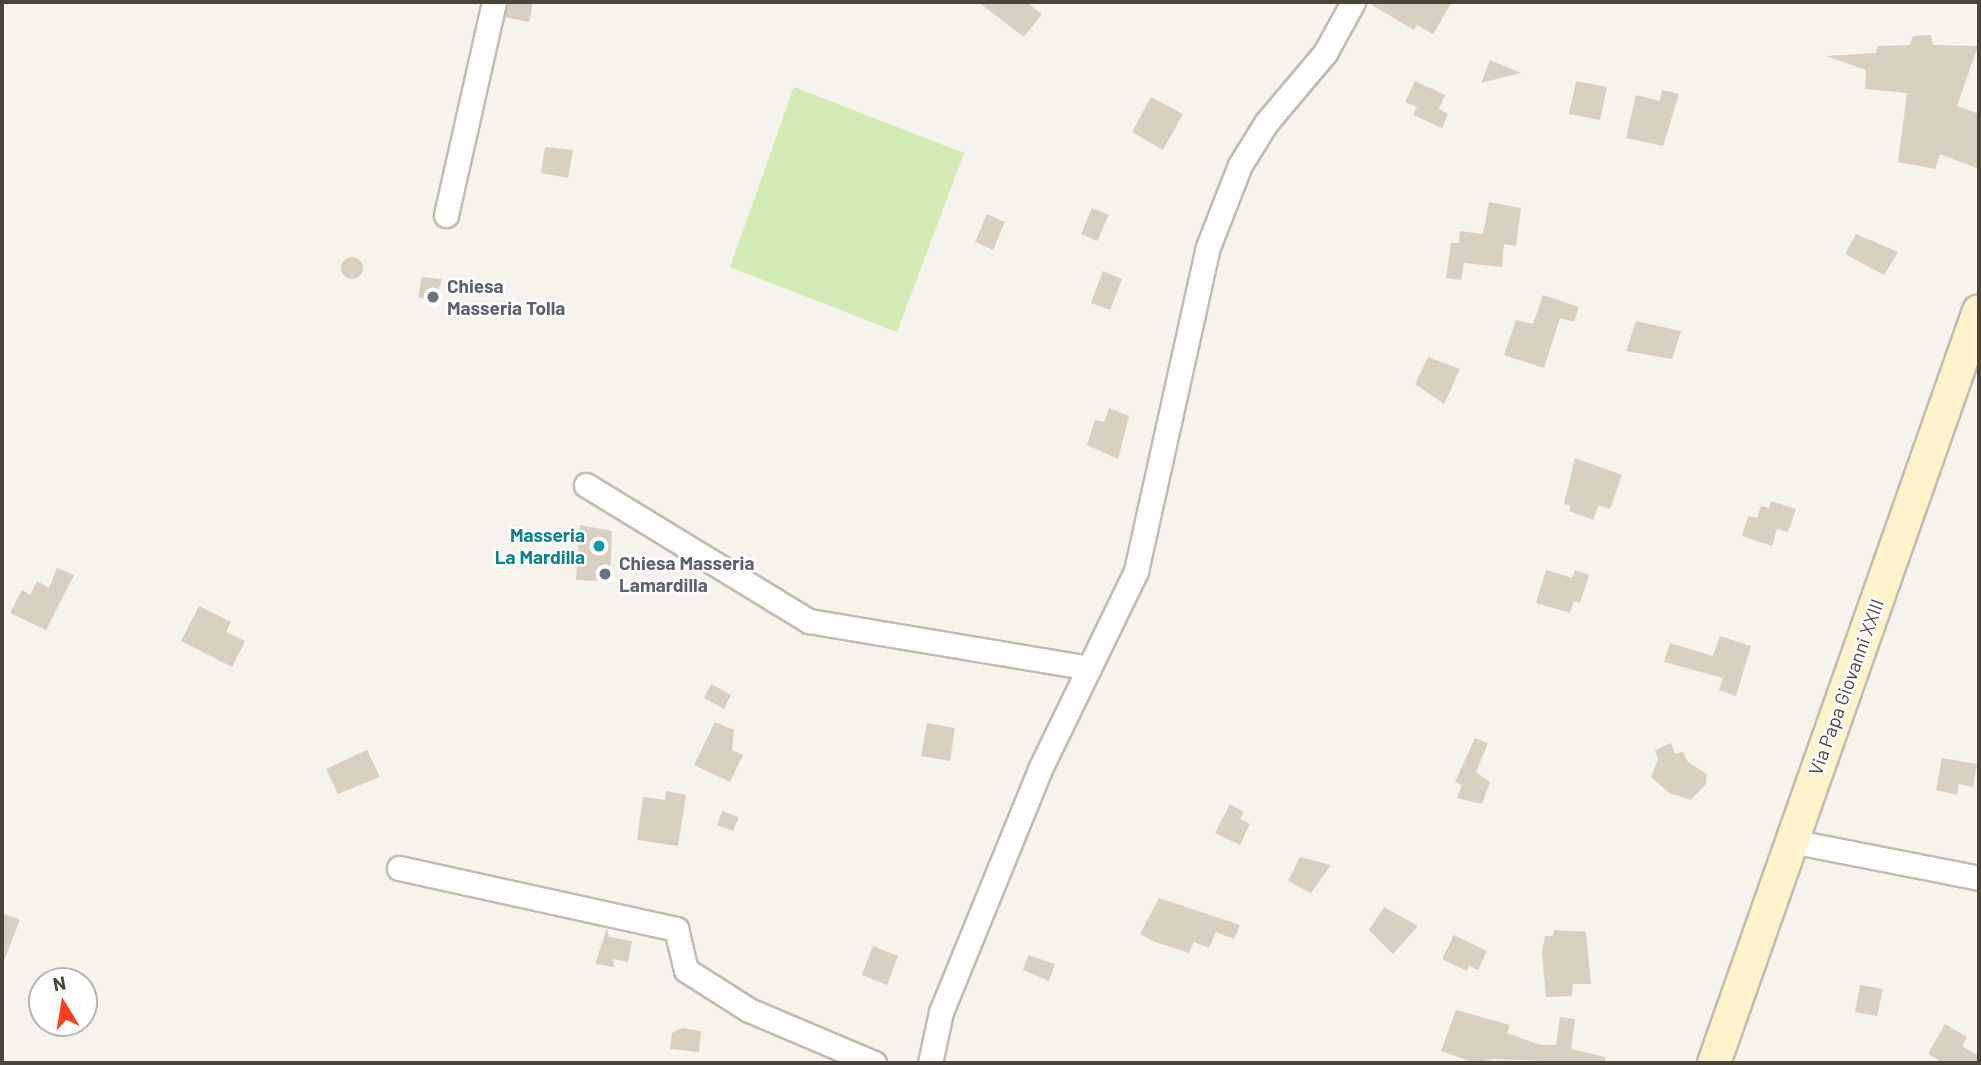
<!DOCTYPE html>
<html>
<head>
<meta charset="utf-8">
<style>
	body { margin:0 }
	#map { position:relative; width:1981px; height:1065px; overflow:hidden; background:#f6f3ec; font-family:Barlow,sans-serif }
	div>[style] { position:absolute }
	.green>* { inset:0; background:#d2eab5 }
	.building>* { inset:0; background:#d8cfc1 }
	.round { border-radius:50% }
	.roads { filter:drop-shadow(2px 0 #c2bbae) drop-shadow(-2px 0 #c2bbae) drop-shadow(0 2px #c2bbae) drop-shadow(0 -2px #c2bbae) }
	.minor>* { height:23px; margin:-11.5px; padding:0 11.5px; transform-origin:11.5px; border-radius:11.5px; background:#fff }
	.secondary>* { height:32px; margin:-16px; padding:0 16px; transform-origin:16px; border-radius:16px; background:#fff3cd }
	.dots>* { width:19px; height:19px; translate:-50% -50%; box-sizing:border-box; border:4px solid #fff; border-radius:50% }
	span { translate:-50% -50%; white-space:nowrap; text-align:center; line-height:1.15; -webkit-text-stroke:5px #fff; paint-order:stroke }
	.worship-label { font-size:19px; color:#5b616d; font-weight:700 }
	.left { translate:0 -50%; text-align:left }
	.culture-label { font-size:19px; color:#0d838f; font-weight:700 }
	.right { translate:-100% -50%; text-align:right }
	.street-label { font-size:19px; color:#4b4439 }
	.frame { position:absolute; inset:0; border:4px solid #4b4439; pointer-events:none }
	.north { position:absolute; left:28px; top:967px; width:70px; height:70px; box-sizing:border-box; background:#fff; border:2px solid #b7b4b0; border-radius:50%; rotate:349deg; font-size:19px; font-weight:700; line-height:28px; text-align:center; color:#4b4439 }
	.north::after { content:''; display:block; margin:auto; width:24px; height:32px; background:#fc3f1d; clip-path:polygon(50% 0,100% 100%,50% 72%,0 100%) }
</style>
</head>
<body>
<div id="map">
	<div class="green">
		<i style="clip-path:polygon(794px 87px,964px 153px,897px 332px,730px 267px)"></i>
	</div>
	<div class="building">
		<i style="clip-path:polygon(508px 2px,533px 2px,529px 22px,505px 17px)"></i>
		<i style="clip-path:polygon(978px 2px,1026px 2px,1042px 14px,1024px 37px)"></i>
		<i style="clip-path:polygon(1367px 2px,1452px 2px,1433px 34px,1417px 25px,1414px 30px)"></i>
		<i style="clip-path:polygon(1931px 35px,1933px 45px,1978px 46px,1957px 106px,1979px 114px,1979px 169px,1940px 154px,1935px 169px,1898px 162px,1907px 93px,1865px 89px,1866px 70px,1826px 56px,1876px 53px,1878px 46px,1910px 45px,1913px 36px)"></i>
		<i style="clip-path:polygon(1490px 60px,1521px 73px,1481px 83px)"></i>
		<i style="clip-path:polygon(1415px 81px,1445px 95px,1439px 109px,1448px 114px,1442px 128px,1413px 115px,1417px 107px,1405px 102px)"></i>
		<i style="clip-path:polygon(1576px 81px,1607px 87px,1600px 120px,1569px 114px)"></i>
		<i style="clip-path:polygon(1662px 90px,1679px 94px,1663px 146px,1626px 138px,1636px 95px,1660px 101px)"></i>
		<i style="clip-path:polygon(1151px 97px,1183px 114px,1163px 150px,1132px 132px)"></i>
		<i style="clip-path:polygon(545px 147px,573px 150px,568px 178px,541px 173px)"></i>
		<i style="clip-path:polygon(1489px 202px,1521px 208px,1516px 246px,1504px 244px,1502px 267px,1464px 263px,1461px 280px,1446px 278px,1451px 243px,1459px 243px,1460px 231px,1483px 234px)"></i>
		<i style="clip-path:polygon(1092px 208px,1109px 215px,1097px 241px,1081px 234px)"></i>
		<i style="clip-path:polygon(987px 214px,1005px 222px,993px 250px,975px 242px)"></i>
		<i style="clip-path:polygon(1856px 234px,1898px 252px,1884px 275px,1845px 254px)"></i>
		<i class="round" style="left:341px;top:257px;width:22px;height:22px"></i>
		<i style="clip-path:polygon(1103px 271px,1122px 279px,1110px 310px,1091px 303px)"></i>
		<i style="clip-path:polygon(422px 277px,442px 279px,435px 301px,418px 297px)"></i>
		<i style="clip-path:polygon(1543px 295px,1579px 307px,1574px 322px,1560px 318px,1544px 368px,1504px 355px,1516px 320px,1533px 324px)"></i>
		<i style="clip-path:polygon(1636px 321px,1681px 331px,1672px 359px,1626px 351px)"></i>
		<i style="clip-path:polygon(1428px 357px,1460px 369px,1444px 404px,1415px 384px)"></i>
		<i style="clip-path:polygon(1109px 408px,1129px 416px,1118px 459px,1087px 445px,1095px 420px,1104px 422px)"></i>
		<i style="clip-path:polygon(1575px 458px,1622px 475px,1610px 509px,1599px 505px,1593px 520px,1569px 511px,1571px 506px,1564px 504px)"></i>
		<i style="clip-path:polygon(1771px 501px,1796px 509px,1788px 532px,1777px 529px,1772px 546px,1742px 536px,1748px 516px,1757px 518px,1761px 506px,1769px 508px)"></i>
		<i style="clip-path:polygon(580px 525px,612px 531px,610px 581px,576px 580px)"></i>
		<i style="clip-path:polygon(57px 568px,74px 575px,46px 630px,10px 613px,22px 590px,30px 595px,37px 581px,49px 588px)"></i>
		<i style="clip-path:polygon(1546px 570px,1572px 578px,1575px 570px,1589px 575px,1580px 603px,1574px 601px,1570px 613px,1536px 603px)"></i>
		<i style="clip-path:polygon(199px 606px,231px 622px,226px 632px,245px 641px,232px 667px,181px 641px)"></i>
		<i style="clip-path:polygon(1720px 636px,1751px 646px,1736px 696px,1719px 690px,1723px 678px,1664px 662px,1670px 643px,1713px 656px)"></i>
		<i style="clip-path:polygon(711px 684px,731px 695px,724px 709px,704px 698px)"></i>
		<i style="clip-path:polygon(715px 722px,734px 730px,732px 750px,743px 755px,730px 782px,694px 765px)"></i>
		<i style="clip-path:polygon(927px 723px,955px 728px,950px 761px,921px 756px)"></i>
		<i style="clip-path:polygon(1475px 738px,1488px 743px,1476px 772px,1490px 782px,1482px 804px,1457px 798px,1462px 785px,1455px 782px)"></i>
		<i style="clip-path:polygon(1671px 743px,1675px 754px,1683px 752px,1688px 762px,1707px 774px,1706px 784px,1691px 800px,1669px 793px,1651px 777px,1658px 759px,1655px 750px)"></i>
		<i style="clip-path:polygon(367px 750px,380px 777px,338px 794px,326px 769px)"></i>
		<i style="clip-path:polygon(1942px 758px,1977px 764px,1973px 787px,1959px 784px,1957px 795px,1936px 790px)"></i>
		<i style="clip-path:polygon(666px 791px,686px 795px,678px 846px,637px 840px,643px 797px,665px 800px)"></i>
		<i style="clip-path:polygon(1230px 804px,1244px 812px,1240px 819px,1250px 824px,1240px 845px,1215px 833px)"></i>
		<i style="clip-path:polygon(722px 811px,739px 817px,733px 831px,717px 825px)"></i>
		<i style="clip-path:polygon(1300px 857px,1331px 865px,1311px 893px,1288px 881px)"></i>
		<i style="clip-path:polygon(1159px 898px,1240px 925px,1234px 939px,1216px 932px,1209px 948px,1194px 942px,1189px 953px,1155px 942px,1140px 934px)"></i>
		<i style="clip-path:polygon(1384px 907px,1418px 926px,1393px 954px,1369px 930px)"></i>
		<i style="clip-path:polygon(2px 913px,20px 920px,3px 963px,2px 963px)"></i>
		<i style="clip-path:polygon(607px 928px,609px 937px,632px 941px,628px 962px,613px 959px,614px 967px,595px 964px)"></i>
		<i style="clip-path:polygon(1554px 930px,1586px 932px,1591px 984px,1573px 984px,1572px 996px,1546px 997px,1542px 952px,1545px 936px,1553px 936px)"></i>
		<i style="clip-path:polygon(1454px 935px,1487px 951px,1478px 970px,1469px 966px,1467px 971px,1442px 959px)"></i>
		<i style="clip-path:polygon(873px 946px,898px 956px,887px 985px,862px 975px)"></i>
		<i style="clip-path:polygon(1028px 955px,1055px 964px,1049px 981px,1023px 970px)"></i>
		<i style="clip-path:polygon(1860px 985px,1883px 989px,1877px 1016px,1855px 1012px)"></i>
		<i style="clip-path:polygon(1456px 1010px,1510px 1025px,1507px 1033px,1541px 1045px,1556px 1045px,1560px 1017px,1575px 1019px,1571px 1049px,1605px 1057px,1605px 1063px,1492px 1059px,1475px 1063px,1441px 1051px)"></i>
		<i style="clip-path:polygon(1945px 1024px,1967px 1037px,1962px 1046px,1979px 1056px,1979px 1063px,1943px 1063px,1928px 1054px)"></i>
		<i style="clip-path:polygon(682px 1028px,701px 1031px,699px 1052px,670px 1049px,672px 1033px)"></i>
	</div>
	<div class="roads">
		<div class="minor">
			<i style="left:446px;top:215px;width:218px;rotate:-77.3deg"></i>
			<i style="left:586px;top:485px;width:261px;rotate:31.4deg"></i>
			<i style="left:809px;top:621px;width:284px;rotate:9.5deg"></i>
			<i style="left:1791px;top:841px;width:192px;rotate:11.1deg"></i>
			<i style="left:399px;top:868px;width:284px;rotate:12.4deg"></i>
			<i style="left:676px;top:929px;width:42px;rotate:76.3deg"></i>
			<i style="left:686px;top:970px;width:75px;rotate:32.4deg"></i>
			<i style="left:749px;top:1010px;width:136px;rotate:23deg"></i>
			<i style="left:930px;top:1063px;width:52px;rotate:-77.8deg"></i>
			<i style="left:941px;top:1012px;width:262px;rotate:-67.8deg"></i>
			<i style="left:1040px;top:769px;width:220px;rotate:-64.1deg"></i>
			<i style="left:1136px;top:571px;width:332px;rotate:-77.5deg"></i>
			<i style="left:1208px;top:247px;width:88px;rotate:-68.7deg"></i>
			<i style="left:1240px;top:165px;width:49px;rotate:-58.2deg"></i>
			<i style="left:1266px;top:123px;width:92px;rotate:-49.9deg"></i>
			<i style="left:1325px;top:53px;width:58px;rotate:-61.2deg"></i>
		</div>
		<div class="secondary">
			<i style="left:1714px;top:1063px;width:797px;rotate:-70.59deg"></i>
		</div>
	</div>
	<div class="dots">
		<i style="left:433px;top:297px;background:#6b7280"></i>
		<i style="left:599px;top:546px;background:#0f9aa8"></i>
		<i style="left:605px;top:574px;background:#6b7280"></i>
	</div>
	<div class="worship-label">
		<span class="left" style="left:447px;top:297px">Chiesa<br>Masseria Tolla</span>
		<span class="left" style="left:619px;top:574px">Chiesa Masseria<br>Lamardilla</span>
	</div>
	<div class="culture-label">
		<span class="right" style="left:585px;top:546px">Masseria<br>La Mardilla</span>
	</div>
	<div class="street-label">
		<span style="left:1846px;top:687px;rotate:-70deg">Via Papa Giovanni XXIII</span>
	</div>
	<div class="frame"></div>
	<div class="north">N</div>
</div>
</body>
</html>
